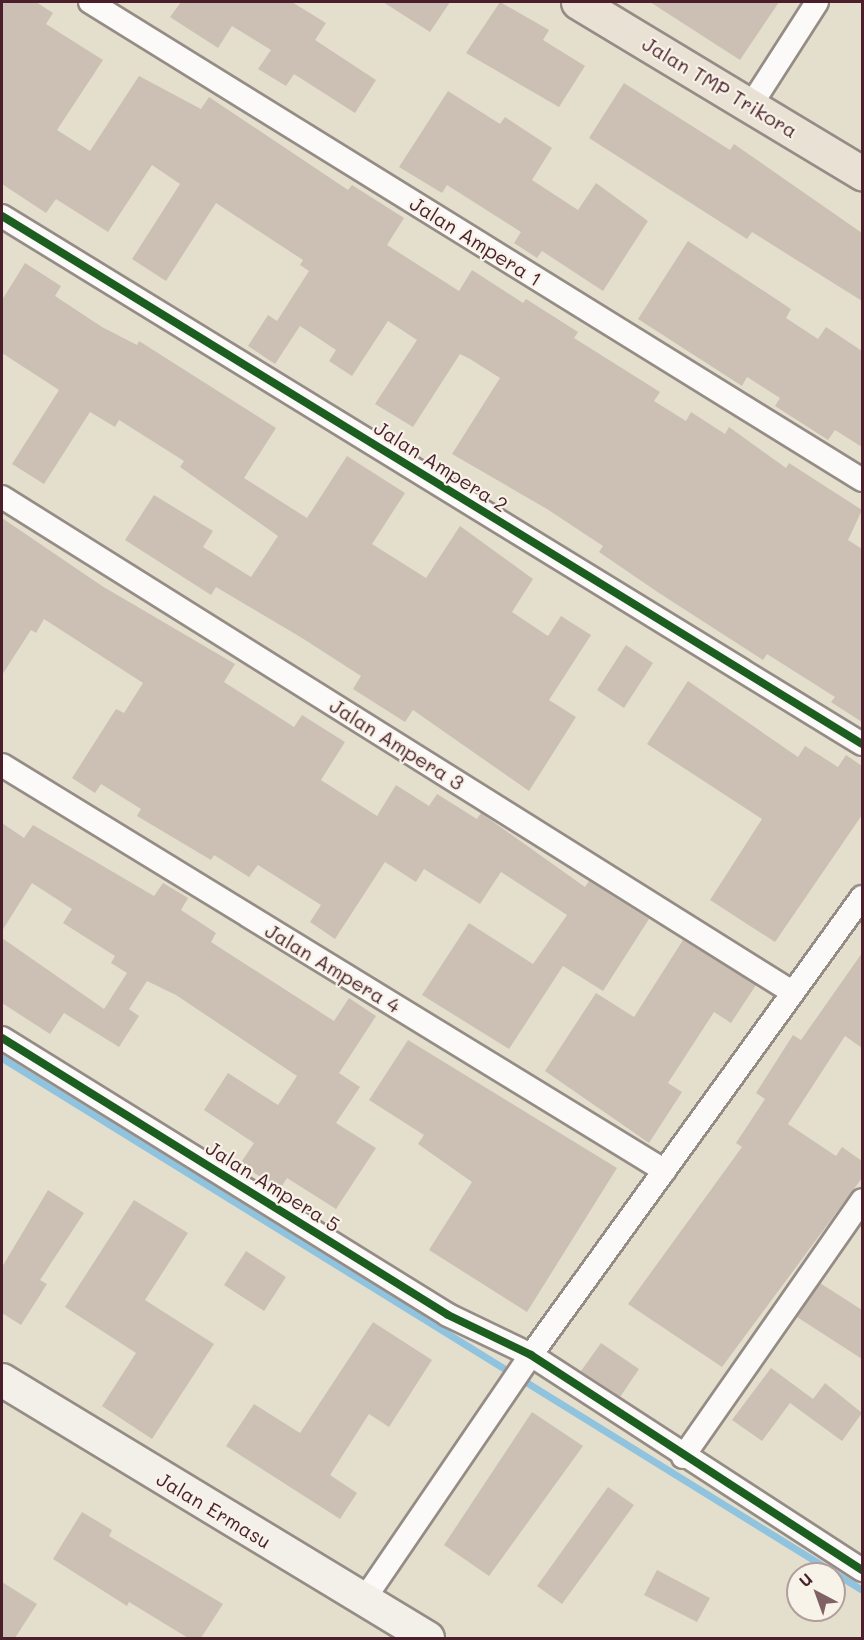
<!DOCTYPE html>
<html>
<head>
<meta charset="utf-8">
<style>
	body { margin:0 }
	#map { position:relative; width:864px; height:1640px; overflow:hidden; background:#e4decd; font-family:Mali,sans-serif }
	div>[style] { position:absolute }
	.stream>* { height:7px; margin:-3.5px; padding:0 3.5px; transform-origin:3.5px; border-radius:3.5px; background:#90c3de }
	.building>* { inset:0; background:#ccc0b4 }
	.roads { filter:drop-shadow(2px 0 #968c86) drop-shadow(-2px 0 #968c86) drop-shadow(0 2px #968c86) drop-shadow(0 -2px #968c86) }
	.street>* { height:22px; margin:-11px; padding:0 11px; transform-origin:11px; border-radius:11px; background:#fbfaf8 }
	.secondary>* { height:32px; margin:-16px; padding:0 16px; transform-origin:16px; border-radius:16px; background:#f3f0e9 }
	.highway>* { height:33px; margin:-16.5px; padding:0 16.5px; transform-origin:16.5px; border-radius:16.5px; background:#e8e1d4 }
	.cycleway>* { height:8px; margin:-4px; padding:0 4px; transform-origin:4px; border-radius:4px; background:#1b5e20 }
	span { translate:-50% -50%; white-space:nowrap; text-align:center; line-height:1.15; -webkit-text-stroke:4.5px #f7f3e8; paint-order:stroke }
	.street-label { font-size:20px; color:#4a1f2b }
	.frame { position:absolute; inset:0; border:3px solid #4a1f2b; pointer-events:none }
	.north { position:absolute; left:786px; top:1562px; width:60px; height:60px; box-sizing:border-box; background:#f7f3e8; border:2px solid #b29e9c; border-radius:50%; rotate:319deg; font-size:16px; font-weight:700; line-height:24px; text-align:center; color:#4a1f2b }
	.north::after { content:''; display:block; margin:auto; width:21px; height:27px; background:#806264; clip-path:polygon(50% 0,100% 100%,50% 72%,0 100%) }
</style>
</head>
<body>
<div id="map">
	<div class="stream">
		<i style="left:2px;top:1058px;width:1011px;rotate:31.74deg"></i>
	</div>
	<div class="building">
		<i style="clip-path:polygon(2px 2px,36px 2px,53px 13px,46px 24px,103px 60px,57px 130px,90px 151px,139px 76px,201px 109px,209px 97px,348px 190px,352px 185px,404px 218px,387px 245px,459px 291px,472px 270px,523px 303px,526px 299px,578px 332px,574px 338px,660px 392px,654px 401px,686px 421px,691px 412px,725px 434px,729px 427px,786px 468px,789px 463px,862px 510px,848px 540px,862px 549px,862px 722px,831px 702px,835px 697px,767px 654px,763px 660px,659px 593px,599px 552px,603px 546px,547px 509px,452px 454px,500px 378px,470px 359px,460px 354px,413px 427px,375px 404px,417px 340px,388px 321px,352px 376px,329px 361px,336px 350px,300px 326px,275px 364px,248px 346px,268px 315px,277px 321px,309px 271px,300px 265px,303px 260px,216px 203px,166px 281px,132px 259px,180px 184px,152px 165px,108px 232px,56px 199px,46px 213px,2px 184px)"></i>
		<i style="clip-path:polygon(181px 2px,292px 2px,326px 23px,315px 40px,376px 80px,355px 113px,294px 74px,286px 86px,258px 69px,271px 50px,232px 26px,218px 48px,170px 17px)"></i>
		<i style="clip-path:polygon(383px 2px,450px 2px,430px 32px)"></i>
		<i style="clip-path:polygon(500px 2px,549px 30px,543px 40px,585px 66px,559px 107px,466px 53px)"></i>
		<i style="clip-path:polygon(650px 2px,779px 2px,740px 60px)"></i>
		<i style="clip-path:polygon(624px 83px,730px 150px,734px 144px,862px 233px,862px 301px,752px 232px,747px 239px,589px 138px)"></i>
		<i style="clip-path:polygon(448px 91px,500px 124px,505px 117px,552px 148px,532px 180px,578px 210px,596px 183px,648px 221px,603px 291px,542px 251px,537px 258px,514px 243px,521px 232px,447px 185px,442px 193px,399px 167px)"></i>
		<i style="clip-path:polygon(688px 241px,791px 309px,786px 318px,818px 339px,826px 327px,862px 351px,862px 447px,835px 430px,828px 440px,775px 406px,780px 398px,747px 377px,742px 386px,638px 319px)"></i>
		<i style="clip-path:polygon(25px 263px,61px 286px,55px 296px,102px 327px,137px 345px,139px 341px,276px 428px,244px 478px,307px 518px,347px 456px,405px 493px,372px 544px,426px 578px,460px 526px,533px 579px,512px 612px,548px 636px,561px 616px,591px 635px,549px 700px,576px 717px,529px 791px,413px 710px,405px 722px,353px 689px,361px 676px,302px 638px,216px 587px,211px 595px,125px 540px,154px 495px,213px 531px,203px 547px,251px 577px,278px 536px,180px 467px,184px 461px,119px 420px,115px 427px,90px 412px,44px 484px,12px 464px,59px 390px,2px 353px,2px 300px)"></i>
		<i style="clip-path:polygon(2px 518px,102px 586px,235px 664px,224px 682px,294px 727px,302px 715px,345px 742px,321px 780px,377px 816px,396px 785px,429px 806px,437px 794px,477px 819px,481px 813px,585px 887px,589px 881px,649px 919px,603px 991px,563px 966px,509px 1049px,422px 995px,469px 923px,533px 964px,567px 915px,501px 872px,480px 904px,424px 869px,416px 882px,385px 862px,335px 939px,310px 922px,321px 905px,258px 865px,249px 877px,214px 855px,211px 860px,137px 816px,141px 809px,101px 784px,95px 793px,72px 778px,116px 709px,124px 713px,143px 683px,44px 619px,36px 633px,31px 630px,2px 675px)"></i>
		<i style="clip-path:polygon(626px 645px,653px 663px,624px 708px,597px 690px)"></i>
		<i style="clip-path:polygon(688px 681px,798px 757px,805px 746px,838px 767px,846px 755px,862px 766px,862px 815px,775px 942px,710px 900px,762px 819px,647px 744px)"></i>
		<i style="clip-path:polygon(2px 823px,24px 838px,33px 825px,154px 896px,163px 883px,188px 898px,181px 910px,216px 933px,211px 942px,334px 1021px,349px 998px,376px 1016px,339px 1073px,360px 1087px,336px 1123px,376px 1148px,336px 1209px,287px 1178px,280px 1189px,240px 1164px,254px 1143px,204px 1110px,228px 1073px,278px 1105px,297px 1076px,176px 995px,147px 981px,129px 1009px,139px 1016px,119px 1047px,64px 1013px,50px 1034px,2px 1003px,2px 938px,104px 1009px,127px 973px,111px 963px,115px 956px,63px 923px,72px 909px,32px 883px,2px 931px)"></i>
		<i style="clip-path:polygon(683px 940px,756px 985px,731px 1023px,714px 1012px,668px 1083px,682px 1092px,649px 1143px,545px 1071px,596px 993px,634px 1017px)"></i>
		<i style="clip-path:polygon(862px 953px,862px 1048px,845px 1036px,788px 1124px,836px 1156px,842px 1147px,862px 1161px,862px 1178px,722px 1367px,628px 1304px,742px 1147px,736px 1143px,765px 1099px,756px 1093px,793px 1035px,801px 1040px)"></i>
		<i style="clip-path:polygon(408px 1040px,617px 1168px,527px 1312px,429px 1250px,472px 1182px,418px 1144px,424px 1135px,369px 1100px)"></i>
		<i style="clip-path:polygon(48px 1190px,84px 1213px,40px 1280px,47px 1284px,21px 1325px,2px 1313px,2px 1267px)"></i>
		<i style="clip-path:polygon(134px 1200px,188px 1233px,145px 1300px,214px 1344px,152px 1439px,102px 1406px,136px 1353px,65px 1307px)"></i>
		<i style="clip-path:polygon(246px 1251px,286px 1277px,264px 1311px,224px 1285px)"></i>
		<i style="clip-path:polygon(820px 1283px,862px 1310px,862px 1359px,797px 1317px)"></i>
		<i style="clip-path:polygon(373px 1322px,432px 1360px,389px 1427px,369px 1414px,330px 1475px,357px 1493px,340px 1519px,226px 1446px,254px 1404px,300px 1433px)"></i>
		<i style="clip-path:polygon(601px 1343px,639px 1369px,620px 1397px,581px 1371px)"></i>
		<i style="clip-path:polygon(771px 1368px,813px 1399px,825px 1383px,862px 1413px,842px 1441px,790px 1403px,762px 1441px,732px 1420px)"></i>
		<i style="clip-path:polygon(532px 1412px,583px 1446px,489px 1576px,444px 1545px)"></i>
		<i style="clip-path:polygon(608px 1487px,634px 1505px,562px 1604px,537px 1586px)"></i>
		<i style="clip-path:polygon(82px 1512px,112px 1530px,109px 1536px,223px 1604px,201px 1638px,188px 1638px,129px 1602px,127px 1606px,53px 1559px)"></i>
		<i style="clip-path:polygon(657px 1570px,710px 1598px,697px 1622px,644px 1595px)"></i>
		<i style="clip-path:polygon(2px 1582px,37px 1604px,15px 1638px,2px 1638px)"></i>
	</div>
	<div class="roads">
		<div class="street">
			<i style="left:90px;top:2px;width:908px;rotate:31.76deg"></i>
			<i style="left:751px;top:105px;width:122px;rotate:-57.3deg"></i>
			<i style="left:2px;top:216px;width:1009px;rotate:31.55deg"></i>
			<i style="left:2px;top:497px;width:932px;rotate:32.07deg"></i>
			<i style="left:2px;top:765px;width:777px;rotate:31.48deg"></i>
			<i style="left:2px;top:1038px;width:525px;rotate:31.84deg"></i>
			<i style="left:448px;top:1315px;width:92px;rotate:25.7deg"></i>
			<i style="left:531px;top:1355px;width:395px;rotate:33deg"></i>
			<i style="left:683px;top:1457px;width:313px;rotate:-55.1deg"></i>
			<i style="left:363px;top:1601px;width:298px;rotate:-55.7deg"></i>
			<i style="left:531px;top:1355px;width:565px;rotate:-54.14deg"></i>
		</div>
		<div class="secondary">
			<i style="left:2px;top:1380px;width:498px;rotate:31.2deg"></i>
		</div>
		<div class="highway">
			<i style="left:578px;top:2px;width:332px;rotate:31.1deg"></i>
		</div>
	</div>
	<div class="cycleway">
		<i style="left:2px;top:216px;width:1009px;rotate:31.55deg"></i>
		<i style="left:2px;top:1038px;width:525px;rotate:31.84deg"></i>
		<i style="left:448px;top:1315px;width:92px;rotate:25.7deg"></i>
		<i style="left:531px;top:1355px;width:395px;rotate:33deg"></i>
	</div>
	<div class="street-label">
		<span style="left:720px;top:87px;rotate:31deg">Jalan TMP Trikora</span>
		<span style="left:476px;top:241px;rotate:32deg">Jalan Ampera 1</span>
		<span style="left:441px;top:466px;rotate:32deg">Jalan Ampera 2</span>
		<span style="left:397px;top:744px;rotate:32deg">Jalan Ampera 3</span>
		<span style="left:333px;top:968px;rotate:31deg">Jalan Ampera 4</span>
		<span style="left:273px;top:1186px;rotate:32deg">Jalan Ampera 5</span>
		<span style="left:214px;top:1510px;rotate:31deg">Jalan Ermasu</span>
	</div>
	<div class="frame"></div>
	<div class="north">U</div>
</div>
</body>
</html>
